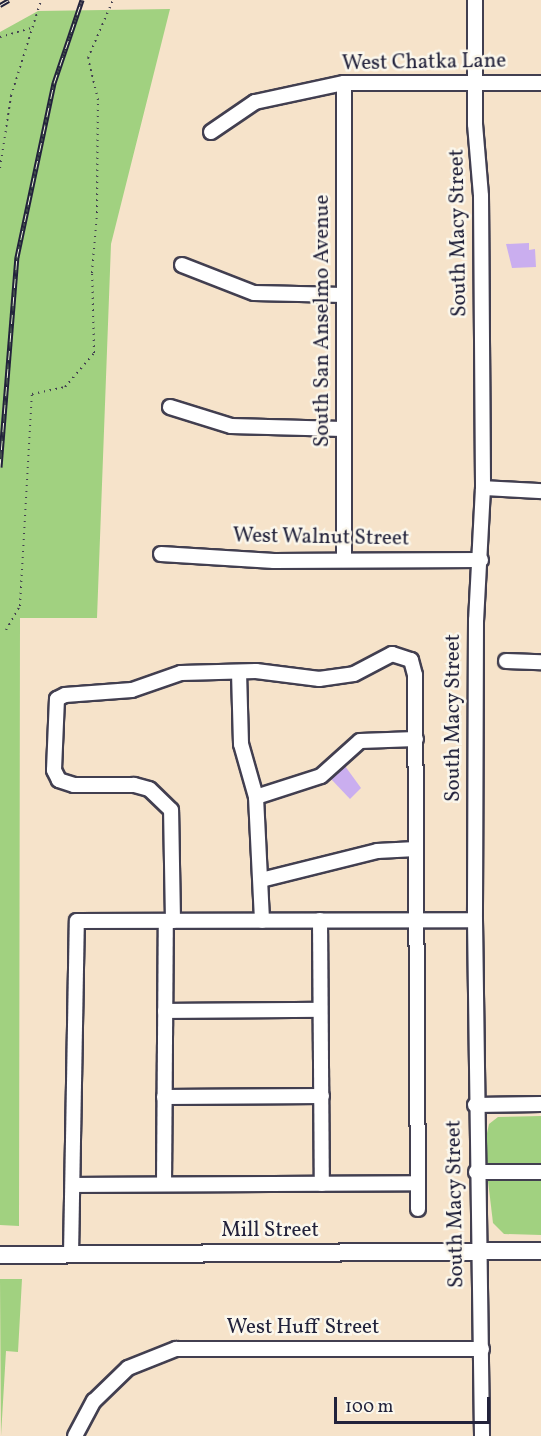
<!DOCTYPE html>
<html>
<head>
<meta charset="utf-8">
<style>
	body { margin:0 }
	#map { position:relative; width:541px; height:1436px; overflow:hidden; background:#f6e3ca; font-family:Vollkorn,serif }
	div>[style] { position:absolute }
	.green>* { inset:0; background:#a1d180 }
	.building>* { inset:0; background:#caaeef }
	.path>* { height:2px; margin-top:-1px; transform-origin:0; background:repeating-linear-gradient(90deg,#423f50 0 1.5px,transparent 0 6px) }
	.roads { filter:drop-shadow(2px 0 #423f50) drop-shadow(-2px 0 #423f50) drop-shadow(0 2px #423f50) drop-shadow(0 -2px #423f50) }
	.minor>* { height:14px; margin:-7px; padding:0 7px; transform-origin:7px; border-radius:7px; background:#fff }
	.major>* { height:16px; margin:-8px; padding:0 8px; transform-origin:8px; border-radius:8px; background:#fff }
	.rail>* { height:5px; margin-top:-2.5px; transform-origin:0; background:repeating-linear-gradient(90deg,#fbf7ec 0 9px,#22223b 0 18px); box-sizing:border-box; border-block:2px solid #22223b }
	span { translate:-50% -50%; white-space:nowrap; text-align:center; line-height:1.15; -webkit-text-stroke:5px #fbf7ec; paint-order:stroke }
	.street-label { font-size:21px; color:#22223b }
	.scale { position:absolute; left:334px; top:1397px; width:156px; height:27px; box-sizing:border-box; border:3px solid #22223b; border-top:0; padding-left:8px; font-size:18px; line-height:21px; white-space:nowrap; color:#22223b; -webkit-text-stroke:4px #fbf7ec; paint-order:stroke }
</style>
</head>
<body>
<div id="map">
	<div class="green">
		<i style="clip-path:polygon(170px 9px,111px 244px,97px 618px,20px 618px,19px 1226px,0 1225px,0 32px,38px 11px)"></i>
		<i style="clip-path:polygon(541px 1116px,541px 1235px,504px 1234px,493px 1223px,484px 1147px,489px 1124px,498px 1117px)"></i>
		<i style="clip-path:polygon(0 1279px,22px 1279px,18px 1352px,6px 1351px,1px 1436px)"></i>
	</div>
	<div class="building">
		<i style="clip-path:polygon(529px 243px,529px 250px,535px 249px,536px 267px,512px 268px,506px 244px)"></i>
		<i style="clip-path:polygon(345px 766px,361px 788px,350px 799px,331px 779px)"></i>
	</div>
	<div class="path">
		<i style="left:0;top:37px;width:33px;rotate:-16deg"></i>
		<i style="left:0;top:168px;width:73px;rotate:-81.3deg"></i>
		<i style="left:11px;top:96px;width:101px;rotate:-72.6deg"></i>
		<i style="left:6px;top:630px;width:28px;rotate:-60deg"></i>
		<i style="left:20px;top:606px;width:212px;rotate:-86.8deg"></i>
		<i style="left:32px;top:394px;width:34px;rotate:-12deg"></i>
		<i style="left:65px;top:387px;width:45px;rotate:-49.5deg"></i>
		<i style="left:94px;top:353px;width:80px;rotate:-91.4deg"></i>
		<i style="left:92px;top:273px;width:60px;rotate:-85.2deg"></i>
		<i style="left:97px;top:213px;width:113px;rotate:-89.5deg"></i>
		<i style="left:98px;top:100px;width:43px;rotate:-103.4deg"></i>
		<i style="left:88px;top:58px;width:63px;rotate:-66.7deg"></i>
	</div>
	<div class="roads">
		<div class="minor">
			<i style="left:475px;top:0;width:124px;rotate:90deg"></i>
			<i style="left:475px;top:124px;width:72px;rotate:85.2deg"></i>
			<i style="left:481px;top:196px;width:292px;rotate:89.6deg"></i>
			<i style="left:483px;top:488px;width:132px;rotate:93deg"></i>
			<i style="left:476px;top:620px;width:300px;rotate:90.2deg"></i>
			<i style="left:475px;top:920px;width:516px;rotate:89.22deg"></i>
			<i style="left:344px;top:83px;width:477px;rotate:90deg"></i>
			<i style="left:211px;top:132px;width:53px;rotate:-34.3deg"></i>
			<i style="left:255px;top:102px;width:91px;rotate:-12.1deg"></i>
			<i style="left:344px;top:83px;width:197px"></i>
			<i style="left:182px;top:265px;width:77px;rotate:21.3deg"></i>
			<i style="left:254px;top:293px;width:90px;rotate:1.3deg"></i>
			<i style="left:170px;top:407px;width:64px;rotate:17.3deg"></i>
			<i style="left:231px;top:426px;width:112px;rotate:1.5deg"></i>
			<i style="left:483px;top:488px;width:58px;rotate:3deg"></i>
			<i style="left:161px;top:554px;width:113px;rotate:3.5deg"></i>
			<i style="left:274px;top:561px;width:207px;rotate:-0.3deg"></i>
			<i style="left:506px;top:661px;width:35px;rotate:2deg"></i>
			<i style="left:239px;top:672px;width:72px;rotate:88.4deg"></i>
			<i style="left:241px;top:744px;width:55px;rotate:74.2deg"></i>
			<i style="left:256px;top:797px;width:124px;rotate:87.2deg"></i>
			<i style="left:256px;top:797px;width:68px;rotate:-17.9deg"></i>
			<i style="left:321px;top:776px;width:52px;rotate:-41.9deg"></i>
			<i style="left:360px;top:741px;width:56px;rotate:-2deg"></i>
			<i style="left:261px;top:880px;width:120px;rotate:-14deg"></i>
			<i style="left:377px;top:851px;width:39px;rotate:-3deg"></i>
			<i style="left:320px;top:920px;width:264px;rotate:89.6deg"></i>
			<i style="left:173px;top:921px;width:111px;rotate:-91deg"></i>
			<i style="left:171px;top:810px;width:30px;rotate:-136deg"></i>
			<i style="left:149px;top:789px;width:16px;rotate:-165deg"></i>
			<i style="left:134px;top:785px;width:60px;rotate:180deg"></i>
			<i style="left:74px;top:785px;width:16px;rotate:-162deg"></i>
			<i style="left:59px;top:780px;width:11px;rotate:-117deg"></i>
			<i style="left:54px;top:770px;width:71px;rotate:-87.6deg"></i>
			<i style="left:57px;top:699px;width:9px;rotate:-27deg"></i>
			<i style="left:65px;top:695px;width:67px;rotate:-4.3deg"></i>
			<i style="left:132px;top:690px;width:52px;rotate:-19.1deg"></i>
			<i style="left:181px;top:673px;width:75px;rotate:-1.5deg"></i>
			<i style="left:256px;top:671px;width:64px;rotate:7.2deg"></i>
			<i style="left:319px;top:679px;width:35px;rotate:-8deg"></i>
			<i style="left:354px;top:674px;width:43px;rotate:-27.8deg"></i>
			<i style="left:392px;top:654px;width:20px;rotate:18deg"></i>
			<i style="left:411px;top:660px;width:16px;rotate:75deg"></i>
			<i style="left:415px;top:675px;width:534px;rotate:89.68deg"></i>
			<i style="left:165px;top:1011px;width:155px;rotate:-0.4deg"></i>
			<i style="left:164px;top:1097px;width:158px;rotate:-0.4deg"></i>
			<i style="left:475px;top:1105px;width:66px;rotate:-0.9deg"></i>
			<i style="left:476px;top:1172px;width:65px"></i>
			<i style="left:164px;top:1184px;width:263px;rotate:-89.6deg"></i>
			<i style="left:73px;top:1185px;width:345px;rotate:-0.3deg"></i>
			<i style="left:71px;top:1255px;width:334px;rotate:-89deg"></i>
			<i style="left:77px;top:921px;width:398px;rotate:-0.1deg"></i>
			<i style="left:75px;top:1436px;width:40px;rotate:-62deg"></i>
			<i style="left:94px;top:1401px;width:47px;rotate:-44.1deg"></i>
			<i style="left:128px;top:1368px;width:52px;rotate:-21.6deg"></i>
			<i style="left:176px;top:1349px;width:306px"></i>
		</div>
		<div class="major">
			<i style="left:0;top:1255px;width:541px;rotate:-0.42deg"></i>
		</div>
	</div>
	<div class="rail">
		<i style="left:0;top:5px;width:10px;rotate:-29deg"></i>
		<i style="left:0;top:467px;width:211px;rotate:-85.4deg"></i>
		<i style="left:17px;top:257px;width:178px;rotate:-78deg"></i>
		<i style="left:54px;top:83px;width:88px;rotate:-71.4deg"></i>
	</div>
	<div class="street-label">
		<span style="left:424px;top:63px;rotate:-1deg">West Chatka Lane</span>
		<span style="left:459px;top:233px;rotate:-91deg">South Macy Street</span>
		<span style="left:323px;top:321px;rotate:-90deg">South San Anselmo Avenue</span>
		<span style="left:321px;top:538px;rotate:1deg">West Walnut Street</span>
		<span style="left:454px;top:718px;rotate:-90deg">South Macy Street</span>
		<span style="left:456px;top:1204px;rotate:-91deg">South Macy Street</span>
		<span style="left:270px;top:1231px">Mill Street</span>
		<span style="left:303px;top:1328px">West Huff Street</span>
	</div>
	<div class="scale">100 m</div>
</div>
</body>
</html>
